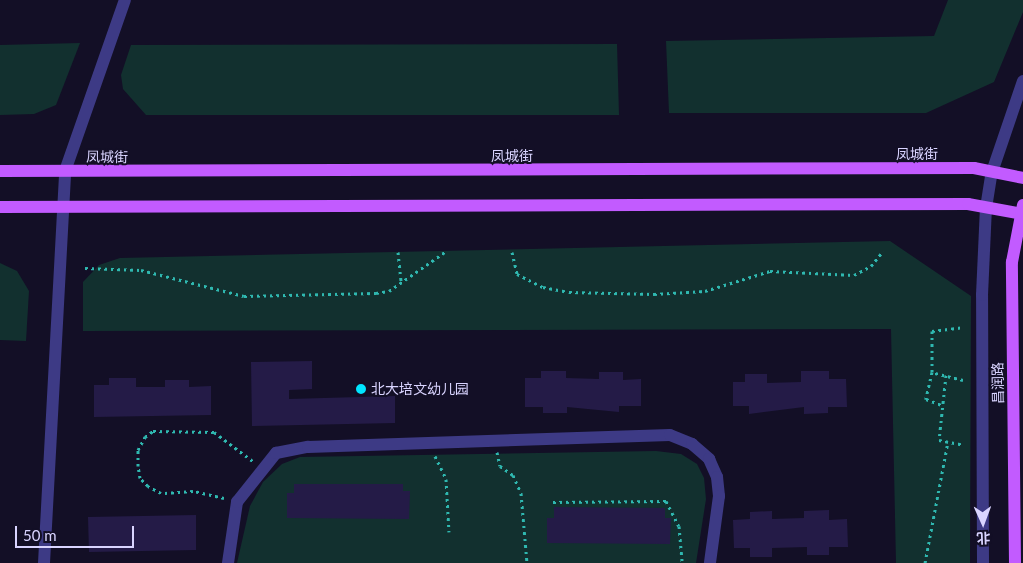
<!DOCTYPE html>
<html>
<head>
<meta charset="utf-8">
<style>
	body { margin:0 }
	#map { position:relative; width:1023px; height:563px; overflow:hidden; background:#130f26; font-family:Lato,"Noto Sans SC",sans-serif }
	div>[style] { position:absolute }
	.green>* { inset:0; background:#12302f }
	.building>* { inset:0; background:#241b47 }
	.path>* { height:3px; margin-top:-1.5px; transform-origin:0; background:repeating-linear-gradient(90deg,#2fb8b0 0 2.5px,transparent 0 6.5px) }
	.minor>* { height:12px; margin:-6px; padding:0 6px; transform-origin:6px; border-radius:6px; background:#3d3a85 }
	.major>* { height:12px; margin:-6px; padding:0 6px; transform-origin:6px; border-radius:6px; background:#c25bff }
	.dots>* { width:14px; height:14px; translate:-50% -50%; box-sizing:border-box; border:2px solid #130f26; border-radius:50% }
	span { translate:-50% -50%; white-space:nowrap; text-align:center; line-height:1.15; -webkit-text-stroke:4px #130f26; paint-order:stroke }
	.street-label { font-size:14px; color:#d9d4ff }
	.poi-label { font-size:14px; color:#d9d4ff }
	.left { translate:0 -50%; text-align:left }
	.north { position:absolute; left:958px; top:498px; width:50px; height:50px; -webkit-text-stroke:4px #130f26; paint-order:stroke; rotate:178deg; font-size:14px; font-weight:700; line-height:20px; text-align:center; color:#d9d4ff }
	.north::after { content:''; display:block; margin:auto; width:18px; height:22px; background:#d9d4ff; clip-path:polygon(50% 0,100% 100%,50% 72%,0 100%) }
	.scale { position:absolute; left:15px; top:526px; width:119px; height:22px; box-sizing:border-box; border:2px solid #d9d4ff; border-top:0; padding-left:6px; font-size:15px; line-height:18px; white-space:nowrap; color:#d9d4ff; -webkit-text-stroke:4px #130f26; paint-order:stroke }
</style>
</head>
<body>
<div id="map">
	<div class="green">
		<i style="clip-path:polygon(948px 0,1023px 0,1023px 12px,994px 82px,926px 113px,669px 113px,666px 41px,934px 36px)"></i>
		<i style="clip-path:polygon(80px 43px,56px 105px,34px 114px,0 115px,0 45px)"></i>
		<i style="clip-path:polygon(617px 44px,619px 115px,146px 115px,123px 89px,121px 75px,131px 45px)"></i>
		<i style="clip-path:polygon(890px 241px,971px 296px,970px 563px,896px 563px,891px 329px,83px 331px,83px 282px,99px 265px,120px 258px)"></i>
		<i style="clip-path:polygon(0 263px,17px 271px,29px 291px,26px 341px,0 340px)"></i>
		<i style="clip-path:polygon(656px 451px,681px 454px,697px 464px,704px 478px,706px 499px,696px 563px,237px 563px,250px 506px,263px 482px,282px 464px,300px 457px)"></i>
	</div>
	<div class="building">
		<i style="clip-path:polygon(312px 361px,312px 389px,289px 390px,289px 399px,395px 396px,395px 423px,252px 426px,251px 362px)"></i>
		<i style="clip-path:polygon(541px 371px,566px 371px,566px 378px,599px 379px,599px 372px,623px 372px,623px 380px,641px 379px,641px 406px,619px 406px,619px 412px,567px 407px,567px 413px,543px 413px,543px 407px,525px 407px,525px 378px,541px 378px)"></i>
		<i style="clip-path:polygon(801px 371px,829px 371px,829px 379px,846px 379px,847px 407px,828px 407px,828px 413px,804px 414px,804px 407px,749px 414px,749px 406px,733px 406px,733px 382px,745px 382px,745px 374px,767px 374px,767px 383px,801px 382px)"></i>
		<i style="clip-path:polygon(109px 378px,136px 378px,136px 387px,165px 387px,165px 380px,189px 380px,189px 387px,211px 386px,211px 415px,94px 417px,94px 385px,109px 385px)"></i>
		<i style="clip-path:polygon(294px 484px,403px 484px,403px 491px,410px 491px,409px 519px,287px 518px,287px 493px,294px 493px)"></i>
		<i style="clip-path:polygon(554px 507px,665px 508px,665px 518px,671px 518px,670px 544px,547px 543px,547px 518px,554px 518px)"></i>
		<i style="clip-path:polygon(829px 510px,829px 520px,847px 519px,848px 547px,829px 547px,829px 555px,807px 555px,807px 547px,772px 548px,772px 557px,750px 557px,750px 548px,734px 548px,733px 520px,750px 519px,750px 512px,772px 511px,772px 519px,804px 518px,804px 511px)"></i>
		<i style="clip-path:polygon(196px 515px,196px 550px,89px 552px,88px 517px)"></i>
	</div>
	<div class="path">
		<i style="left:398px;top:252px;width:30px;rotate:84deg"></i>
		<i style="left:512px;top:252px;width:23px;rotate:77deg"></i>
		<i style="left:517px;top:274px;width:29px;rotate:27deg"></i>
		<i style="left:543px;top:287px;width:26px;rotate:11deg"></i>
		<i style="left:569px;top:292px;width:85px;rotate:1.3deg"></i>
		<i style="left:654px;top:294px;width:51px;rotate:-3.4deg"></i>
		<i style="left:705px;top:291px;width:68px;rotate:-17.1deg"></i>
		<i style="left:770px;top:271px;width:84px;rotate:2.7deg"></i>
		<i style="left:854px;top:275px;width:19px;rotate:-28deg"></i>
		<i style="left:871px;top:266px;width:19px;rotate:-51deg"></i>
		<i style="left:85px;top:268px;width:56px;rotate:2deg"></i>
		<i style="left:141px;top:270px;width:106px;rotate:14.2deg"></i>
		<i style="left:244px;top:296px;width:132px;rotate:-1.3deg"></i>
		<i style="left:376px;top:293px;width:13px;rotate:-9deg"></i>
		<i style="left:389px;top:291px;width:68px;rotate:-34.9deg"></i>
		<i style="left:932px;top:372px;width:28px;rotate:103deg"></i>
		<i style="left:926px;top:399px;width:17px;rotate:21deg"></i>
		<i style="left:946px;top:375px;width:65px;rotate:96.1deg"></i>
		<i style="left:939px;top:440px;width:25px;rotate:11deg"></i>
		<i style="left:963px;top:380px;width:32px;rotate:-166deg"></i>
		<i style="left:932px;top:372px;width:41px;rotate:-90deg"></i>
		<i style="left:932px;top:331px;width:31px;rotate:-7deg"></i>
		<i style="left:497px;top:452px;width:14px;rotate:78deg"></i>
		<i style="left:500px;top:466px;width:16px;rotate:35deg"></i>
		<i style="left:513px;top:475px;width:20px;rotate:66deg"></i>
		<i style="left:521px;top:493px;width:70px;rotate:85.1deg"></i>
		<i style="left:435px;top:456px;width:25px;rotate:64deg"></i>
		<i style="left:446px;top:479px;width:53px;rotate:86.8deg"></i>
		<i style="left:224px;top:498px;width:32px;rotate:-167deg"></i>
		<i style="left:193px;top:491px;width:32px;rotate:176deg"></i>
		<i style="left:161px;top:493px;width:15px;rotate:-152deg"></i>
		<i style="left:148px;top:486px;width:11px;rotate:-135deg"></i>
		<i style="left:140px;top:478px;width:12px;rotate:-99deg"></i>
		<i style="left:138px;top:466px;width:16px;rotate:-90deg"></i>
		<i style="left:138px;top:450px;width:15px;rotate:-62deg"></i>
		<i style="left:145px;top:437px;width:10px;rotate:-37deg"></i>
		<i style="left:153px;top:431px;width:61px;rotate:0.9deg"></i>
		<i style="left:214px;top:432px;width:50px;rotate:36.9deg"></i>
		<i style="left:553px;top:502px;width:113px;rotate:-0.5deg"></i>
		<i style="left:666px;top:501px;width:28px;rotate:63deg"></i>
		<i style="left:679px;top:526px;width:37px;rotate:85deg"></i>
		<i style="left:925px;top:563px;width:124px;rotate:-79.3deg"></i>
	</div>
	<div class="minor">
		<i style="left:44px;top:563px;width:393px;rotate:-86.9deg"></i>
		<i style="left:65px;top:171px;width:181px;rotate:-70.7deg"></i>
		<i style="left:228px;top:563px;width:62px;rotate:-81.6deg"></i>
		<i style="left:237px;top:502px;width:63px;rotate:-51.5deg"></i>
		<i style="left:276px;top:453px;width:33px;rotate:-11deg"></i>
		<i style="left:308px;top:447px;width:362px;rotate:-1.9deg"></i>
		<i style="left:670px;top:435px;width:24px;rotate:22deg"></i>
		<i style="left:692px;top:444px;width:23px;rotate:41deg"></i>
		<i style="left:709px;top:459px;width:20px;rotate:66deg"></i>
		<i style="left:717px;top:477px;width:19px;rotate:84deg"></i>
		<i style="left:719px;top:496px;width:68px;rotate:97.7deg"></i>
		<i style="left:983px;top:563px;width:268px;rotate:-90.2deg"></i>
		<i style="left:982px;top:295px;width:87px;rotate:-87.4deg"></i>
		<i style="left:986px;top:208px;width:36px;rotate:-81deg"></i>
		<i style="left:992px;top:172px;width:96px;rotate:-71.2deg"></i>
	</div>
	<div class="major">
		<i style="left:0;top:171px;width:974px;rotate:-0.18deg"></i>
		<i style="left:974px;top:168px;width:50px;rotate:11.5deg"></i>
		<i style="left:0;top:207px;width:968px;rotate:-0.18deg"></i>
		<i style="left:968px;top:204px;width:56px;rotate:10.3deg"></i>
		<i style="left:1015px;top:563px;width:301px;rotate:-90.6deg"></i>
		<i style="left:1012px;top:262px;width:58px;rotate:-79.1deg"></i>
	</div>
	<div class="dots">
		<i style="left:361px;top:389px;background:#00e5ff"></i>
	</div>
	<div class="street-label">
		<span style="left:917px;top:154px">凤城街</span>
		<span style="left:512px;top:156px">凤城街</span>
		<span style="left:107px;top:157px;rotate:1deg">凤城街</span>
		<span style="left:998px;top:383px;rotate:-91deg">昌润路</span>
	</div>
	<div class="poi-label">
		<span class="left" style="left:371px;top:389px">北大培文幼儿园</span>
	</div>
	<div class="north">北</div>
	<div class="scale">50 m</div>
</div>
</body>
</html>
